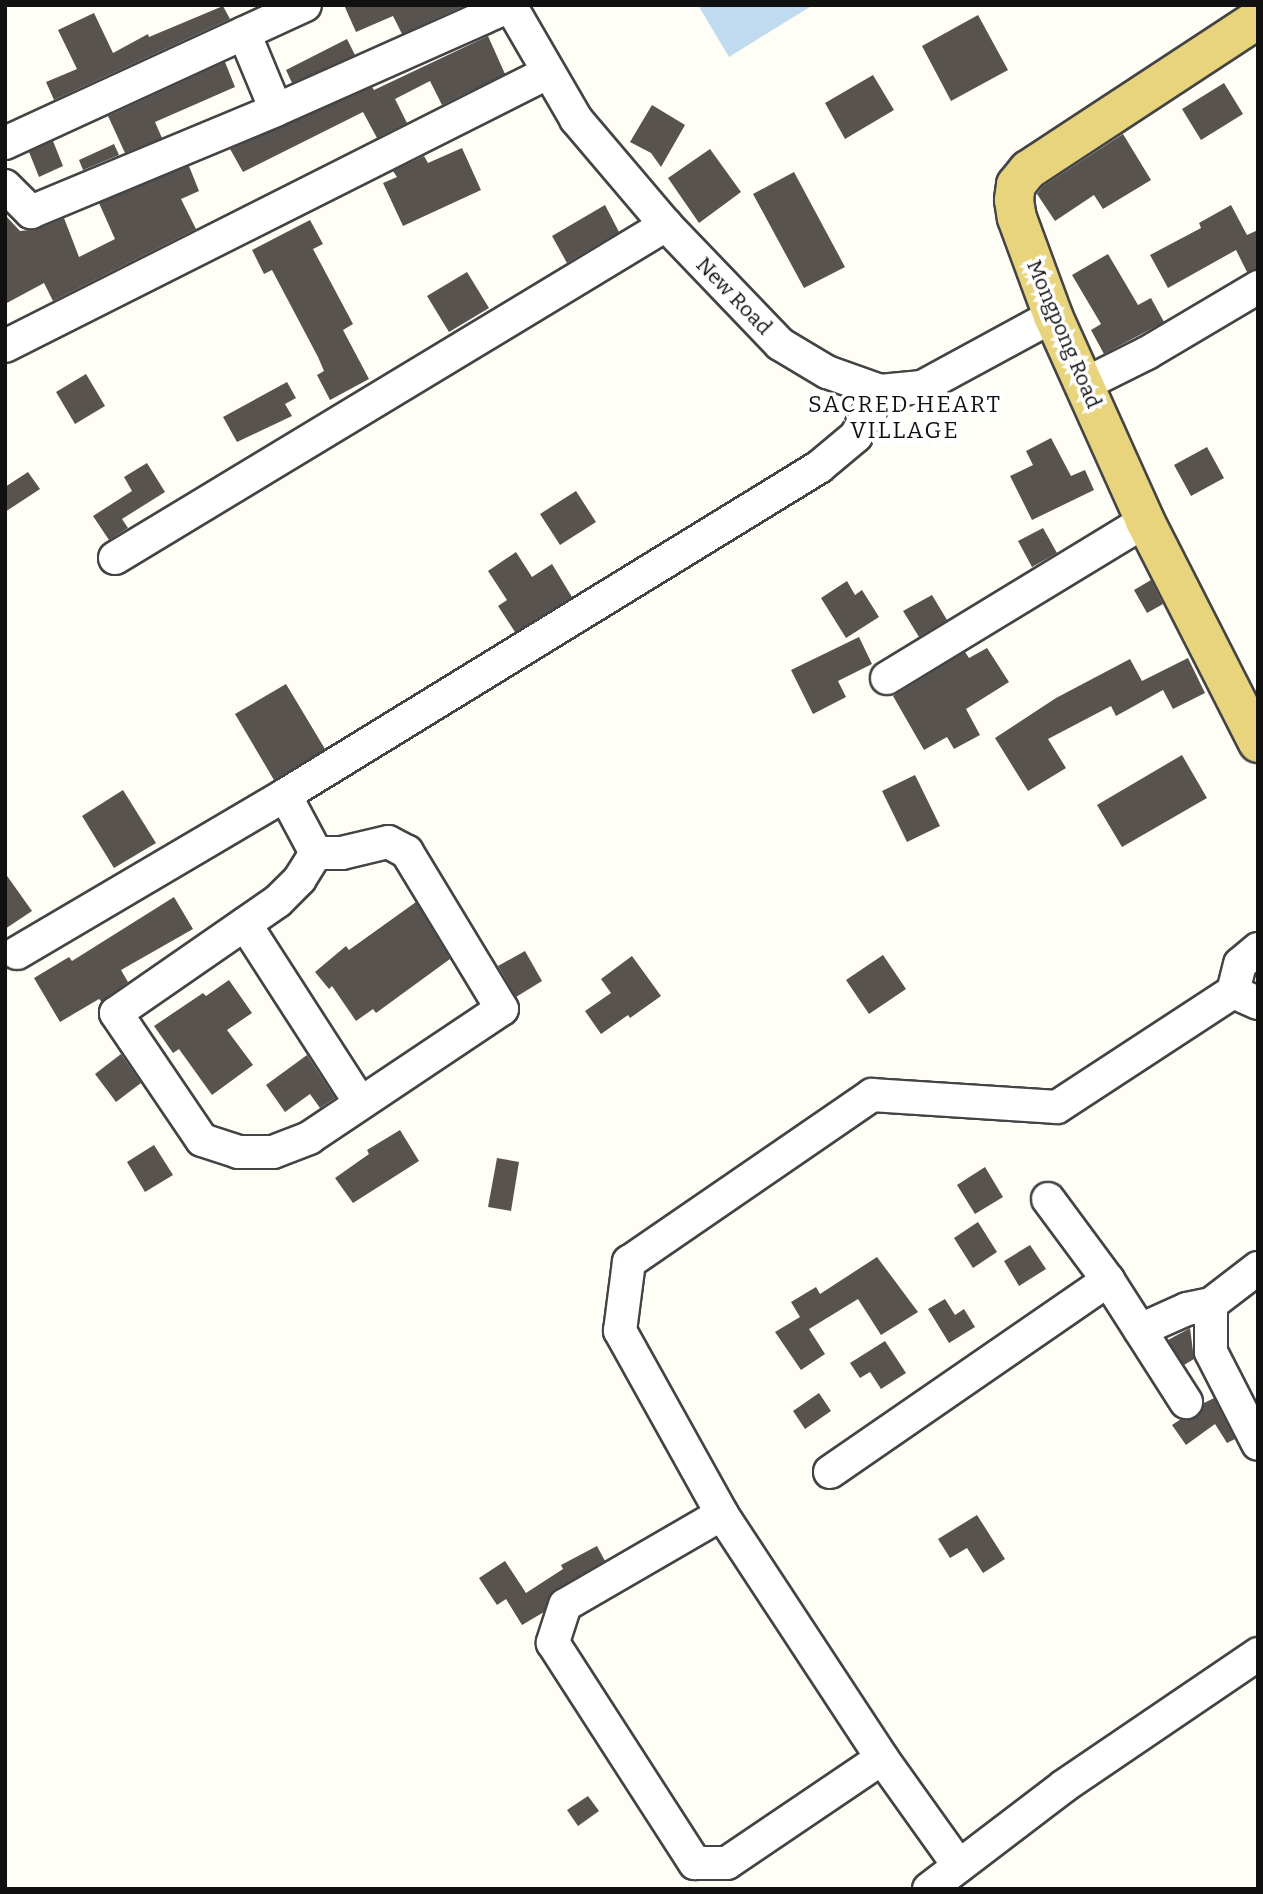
<!DOCTYPE html>
<html>
<head>
<meta charset="utf-8">
<style>
	body { margin:0 }
	#map { position:relative; width:1263px; height:1894px; overflow:hidden; background:#fefdf6; font-family:Bitter,serif }
	div>[style] { position:absolute }
	.water>* { inset:0; background:#c0dbef }
	.building>* { inset:0; background:#58534e }
	.roads { filter:drop-shadow(2px 0 #444) drop-shadow(-2px 0 #444) drop-shadow(0 2px #444) drop-shadow(0 -2px #444) }
	.minor>* { height:32px; margin:-16px; padding:0 16px; transform-origin:16px; border-radius:16px; background:#fff }
	.major>* { height:38px; margin:-19px; padding:0 19px; transform-origin:19px; border-radius:19px; background:#e7d47c }
	span { translate:-50% -50%; white-space:nowrap; text-align:center; line-height:1.15; -webkit-text-stroke:7px #fff; paint-order:stroke }
	.street-label { font-size:21px; color:#111 }
	.neighbourhood-label { font-size:23px; color:#111; letter-spacing:2px }
	.frame { position:absolute; inset:0; border:7px solid #111; pointer-events:none }
</style>
</head>
<body>
<div id="map">
	<div class="water">
		<i style="clip-path:polygon(698px 5px,813px 5px,729px 57px)"></i>
	</div>
	<div class="building">
		<i style="clip-path:polygon(344px 5px,466px 5px,402px 34px,393px 16px,356px 32px)"></i>
		<i style="clip-path:polygon(223px 6px,230px 19px,54px 100px,46px 82px,77px 69px,58px 30px,94px 13px,113px 53px,148px 34px,149px 37px)"></i>
		<i style="clip-path:polygon(978px 15px,1008px 70px,951px 101px,922px 46px)"></i>
		<i style="clip-path:polygon(488px 36px,505px 74px,442px 105px,430px 81px,395px 99px,407px 123px,377px 138px,363px 112px,243px 172px,230px 149px,372px 87px,374px 90px)"></i>
		<i style="clip-path:polygon(347px 39px,355px 55px,292px 83px,286px 70px)"></i>
		<i style="clip-path:polygon(225px 62px,235px 87px,155px 122px,162px 138px,125px 153px,108px 116px)"></i>
		<i style="clip-path:polygon(873px 75px,894px 110px,845px 139px,825px 103px)"></i>
		<i style="clip-path:polygon(1224px 83px,1243px 114px,1201px 140px,1182px 109px)"></i>
		<i style="clip-path:polygon(652px 105px,685px 125px,661px 167px,651px 153px,630px 142px)"></i>
		<i style="clip-path:polygon(1123px 134px,1151px 180px,1103px 209px,1094px 195px,1055px 221px,1037px 194px,1043px 186px)"></i>
		<i style="clip-path:polygon(53px 141px,63px 166px,39px 177px,29px 152px)"></i>
		<i style="clip-path:polygon(114px 144px,119px 155px,83px 170px,79px 160px)"></i>
		<i style="clip-path:polygon(462px 148px,481px 190px,403px 226px,383px 183px,397px 177px,393px 171px,424px 156px,428px 163px)"></i>
		<i style="clip-path:polygon(710px 149px,741px 192px,699px 223px,668px 178px)"></i>
		<i style="clip-path:polygon(189px 166px,199px 191px,181px 199px,196px 229px,53px 301px,44px 283px,5px 304px,5px 215px,20px 231px,38px 229px,64px 218px,79px 257px,115px 239px,99px 203px)"></i>
		<i style="clip-path:polygon(794px 172px,845px 267px,804px 288px,753px 194px)"></i>
		<i style="clip-path:polygon(605px 205px,619px 232px,567px 263px,552px 236px)"></i>
		<i style="clip-path:polygon(1231px 205px,1247px 235px,1258px 230px,1258px 269px,1247px 272px,1236px 250px,1168px 288px,1150px 255px,1201px 228px,1199px 223px)"></i>
		<i style="clip-path:polygon(310px 220px,323px 244px,313px 249px,353px 324px,343px 330px,369px 379px,330px 400px,317px 375px,324px 371px,318px 357px,272px 270px,264px 274px,252px 250px)"></i>
		<i style="clip-path:polygon(1108px 254px,1138px 305px,1151px 298px,1164px 322px,1104px 354px,1091px 330px,1101px 324px,1072px 275px)"></i>
		<i style="clip-path:polygon(467px 272px,489px 308px,449px 332px,427px 296px)"></i>
		<i style="clip-path:polygon(86px 374px,105px 406px,75px 424px,56px 392px)"></i>
		<i style="clip-path:polygon(287px 382px,296px 398px,285px 404px,292px 416px,237px 442px,223px 417px)"></i>
		<i style="clip-path:polygon(1051px 438px,1071px 476px,1085px 470px,1094px 490px,1032px 520px,1010px 476px,1033px 465px,1026px 451px)"></i>
		<i style="clip-path:polygon(1207px 447px,1224px 478px,1191px 496px,1174px 465px)"></i>
		<i style="clip-path:polygon(147px 463px,165px 492px,122px 519px,128px 528px,109px 540px,93px 516px,132px 491px,124px 477px)"></i>
		<i style="clip-path:polygon(28px 472px,40px 489px,5px 512px,5px 487px)"></i>
		<i style="clip-path:polygon(576px 491px,596px 522px,560px 545px,540px 514px)"></i>
		<i style="clip-path:polygon(1043px 528px,1057px 553px,1032px 567px,1018px 541px)"></i>
		<i style="clip-path:polygon(516px 552px,532px 577px,552px 564px,572px 597px,515px 632px,498px 606px,507px 600px,488px 571px)"></i>
		<i style="clip-path:polygon(1151px 580px,1163px 604px,1147px 613px,1134px 590px)"></i>
		<i style="clip-path:polygon(847px 581px,855px 595px,862px 590px,879px 617px,846px 638px,821px 598px)"></i>
		<i style="clip-path:polygon(932px 595px,947px 620px,919px 637px,903px 611px)"></i>
		<i style="clip-path:polygon(859px 637px,872px 664px,838px 681px,846px 697px,813px 714px,791px 670px)"></i>
		<i style="clip-path:polygon(987px 648px,1009px 682px,966px 709px,980px 735px,954px 749px,947px 737px,924px 750px,893px 696px,965px 652px,969px 658px)"></i>
		<i style="clip-path:polygon(1188px 658px,1205px 693px,1173px 709px,1163px 690px,1116px 716px,1111px 706px,1048px 739px,1066px 768px,1028px 791px,995px 738px,1056px 698px,1130px 659px,1142px 681px)"></i>
		<i style="clip-path:polygon(286px 684px,325px 749px,274px 780px,235px 714px)"></i>
		<i style="clip-path:polygon(1182px 755px,1207px 798px,1122px 847px,1097px 805px)"></i>
		<i style="clip-path:polygon(915px 775px,940px 826px,907px 842px,882px 791px)"></i>
		<i style="clip-path:polygon(123px 790px,156px 843px,114px 868px,82px 816px)"></i>
		<i style="clip-path:polygon(5px 873px,32px 911px,5px 929px)"></i>
		<i style="clip-path:polygon(174px 897px,193px 929px,121px 970px,128px 982px,102px 1002px,99px 999px,60px 1022px,34px 978px,69px 957px,72px 961px)"></i>
		<i style="clip-path:polygon(416px 902px,450px 959px,376px 1013px,373px 1009px,356px 1021px,332px 986px,329px 989px,315px 972px,346px 946px,349px 950px)"></i>
		<i style="clip-path:polygon(525px 951px,542px 981px,516px 997px,498px 966px)"></i>
		<i style="clip-path:polygon(883px 955px,906px 989px,869px 1014px,846px 980px)"></i>
		<i style="clip-path:polygon(632px 956px,661px 996px,630px 1018px,628px 1015px,601px 1034px,585px 1011px,611px 993px,601px 979px)"></i>
		<i style="clip-path:polygon(229px 980px,252px 1013px,227px 1030px,253px 1065px,212px 1095px,179px 1049px,173px 1053px,154px 1026px,203px 993px,206px 996px)"></i>
		<i style="clip-path:polygon(121px 1054px,141px 1083px,116px 1102px,95px 1074px)"></i>
		<i style="clip-path:polygon(307px 1055px,335px 1098px,320px 1108px,310px 1094px,285px 1112px,266px 1085px)"></i>
		<i style="clip-path:polygon(400px 1130px,419px 1161px,353px 1203px,335px 1178px,369px 1154px,367px 1150px)"></i>
		<i style="clip-path:polygon(154px 1145px,173px 1175px,145px 1192px,127px 1162px)"></i>
		<i style="clip-path:polygon(497px 1158px,519px 1162px,511px 1211px,488px 1207px)"></i>
		<i style="clip-path:polygon(985px 1167px,1003px 1197px,975px 1214px,957px 1185px)"></i>
		<i style="clip-path:polygon(978px 1222px,997px 1252px,973px 1268px,954px 1238px)"></i>
		<i style="clip-path:polygon(1030px 1245px,1046px 1269px,1019px 1286px,1004px 1261px)"></i>
		<i style="clip-path:polygon(877px 1257px,918px 1312px,881px 1335px,858px 1299px,809px 1329px,825px 1354px,801px 1370px,775px 1332px,800px 1317px,791px 1302px,816px 1287px,820px 1294px)"></i>
		<i style="clip-path:polygon(945px 1299px,955px 1315px,964px 1309px,975px 1327px,949px 1343px,928px 1309px)"></i>
		<i style="clip-path:polygon(1190px 1328px,1194px 1359px,1184px 1365px,1168px 1340px)"></i>
		<i style="clip-path:polygon(885px 1341px,906px 1373px,881px 1389px,870px 1372px,860px 1378px,850px 1363px)"></i>
		<i style="clip-path:polygon(819px 1393px,831px 1411px,805px 1429px,793px 1411px)"></i>
		<i style="clip-path:polygon(1214px 1398px,1235px 1439px,1227px 1443px,1215px 1424px,1186px 1445px,1172px 1425px,1181px 1419px,1196px 1417px,1204px 1403px)"></i>
		<i style="clip-path:polygon(977px 1515px,1005px 1559px,983px 1573px,967px 1548px,950px 1558px,938px 1539px)"></i>
		<i style="clip-path:polygon(597px 1546px,605px 1561px,556px 1589px,544px 1612px,522px 1625px,506px 1599px,497px 1605px,479px 1578px,505px 1561px,526px 1593px,563px 1569px,561px 1565px)"></i>
		<i style="clip-path:polygon(588px 1796px,599px 1811px,578px 1826px,567px 1810px)"></i>
	</div>
	<div class="roads">
		<div class="minor">
			<i style="left:510px;top:5px;width:132px;rotate:59.9deg"></i>
			<i style="left:576px;top:119px;width:139px;rotate:49.7deg"></i>
			<i style="left:666px;top:225px;width:165px;rotate:46.2deg"></i>
			<i style="left:780px;top:344px;width:55px;rotate:30.8deg"></i>
			<i style="left:827px;top:372px;width:56px;rotate:19.7deg"></i>
			<i style="left:880px;top:391px;width:42px;rotate:-5.4deg"></i>
			<i style="left:922px;top:387px;width:149px;rotate:-28.5deg"></i>
			<i style="left:244px;top:33px;width:83px;rotate:67.4deg"></i>
			<i style="left:5px;top:143px;width:330px;rotate:-24.7deg"></i>
			<i style="left:5px;top:186px;width:37px;rotate:45deg"></i>
			<i style="left:31px;top:212px;width:265px;rotate:-22.6deg"></i>
			<i style="left:276px;top:110px;width:256px;rotate:-24deg"></i>
			<i style="left:5px;top:346px;width:607px;rotate:-26.73deg"></i>
			<i style="left:1085px;top:384px;width:69px;rotate:-26.6deg"></i>
			<i style="left:1147px;top:353px;width:129px;rotate:-30.7deg"></i>
			<i style="left:115px;top:558px;width:644px;rotate:-31.15deg"></i>
			<i style="left:887px;top:678px;width:302px;rotate:-31.3deg"></i>
			<i style="left:285px;top:795px;width:66px;rotate:61.9deg"></i>
			<i style="left:316px;top:853px;width:31px;rotate:122deg"></i>
			<i style="left:300px;top:879px;width:31px;rotate:135deg"></i>
			<i style="left:278px;top:901px;width:197px;rotate:145.3deg"></i>
			<i style="left:116px;top:1013px;width:153px;rotate:55.9deg"></i>
			<i style="left:202px;top:1140px;width:38px;rotate:18deg"></i>
			<i style="left:238px;top:1152px;width:35px"></i>
			<i style="left:273px;top:1152px;width:39px;rotate:-21deg"></i>
			<i style="left:309px;top:1138px;width:232px;rotate:-33.8deg"></i>
			<i style="left:502px;top:1009px;width:184px;rotate:-121.2deg"></i>
			<i style="left:407px;top:852px;width:21px;rotate:-152deg"></i>
			<i style="left:388px;top:842px;width:47px;rotate:166.6deg"></i>
			<i style="left:342px;top:853px;width:26px;rotate:180deg"></i>
			<i style="left:245px;top:924px;width:211px;rotate:57.2deg"></i>
			<i style="left:1258px;top:949px;width:23px;rotate:140deg"></i>
			<i style="left:1240px;top:964px;width:29px;rotate:104deg"></i>
			<i style="left:1233px;top:992px;width:27px;rotate:24deg"></i>
			<i style="left:17px;top:953px;width:311px;rotate:-30.5deg"></i>
			<i style="left:285px;top:795px;width:627px;rotate:-31.56deg"></i>
			<i style="left:819px;top:467px;width:48px;rotate:-40deg"></i>
			<i style="left:856px;top:436px;width:51px;rotate:-61.9deg"></i>
			<i style="left:1048px;top:1199px;width:101px;rotate:53.5deg"></i>
			<i style="left:1108px;top:1280px;width:145px;rotate:57.4deg"></i>
			<i style="left:1258px;top:1268px;width:59px;rotate:142.5deg"></i>
			<i style="left:1211px;top:1304px;width:48px;rotate:90deg"></i>
			<i style="left:1211px;top:1352px;width:103px;rotate:62.9deg"></i>
			<i style="left:1140px;top:1330px;width:51px;rotate:-24.1deg"></i>
			<i style="left:1187px;top:1309px;width:25px;rotate:-12deg"></i>
			<i style="left:830px;top:1472px;width:338px;rotate:-34.6deg"></i>
			<i style="left:722px;top:1514px;width:181px;rotate:149.9deg"></i>
			<i style="left:565px;top:1605px;width:40px;rotate:108deg"></i>
			<i style="left:553px;top:1643px;width:262px;rotate:57.2deg"></i>
			<i style="left:695px;top:1863px;width:32px"></i>
			<i style="left:727px;top:1863px;width:187px;rotate:-34.1deg"></i>
			<i style="left:959px;top:1866px;width:133px;rotate:-125.5deg"></i>
			<i style="left:882px;top:1758px;width:292px;rotate:-123.3deg"></i>
			<i style="left:722px;top:1514px;width:210px;rotate:-119.1deg"></i>
			<i style="left:620px;top:1331px;width:70px;rotate:-82.6deg"></i>
			<i style="left:629px;top:1262px;width:295px;rotate:-34.5deg"></i>
			<i style="left:872px;top:1095px;width:185px;rotate:3.7deg"></i>
			<i style="left:1057px;top:1107px;width:210px;rotate:-33.2deg"></i>
			<i style="left:929px;top:1889px;width:170px;rotate:-37.3deg"></i>
			<i style="left:1064px;top:1786px;width:235px;rotate:-34.2deg"></i>
		</div>
		<div class="major">
			<i style="left:1258px;top:19px;width:275px;rotate:146.7deg"></i>
			<i style="left:1028px;top:170px;width:19px;rotate:129deg"></i>
			<i style="left:1016px;top:185px;width:15px;rotate:98deg"></i>
			<i style="left:1014px;top:200px;width:18px;rotate:81deg"></i>
			<i style="left:1017px;top:218px;width:104px;rotate:69.8deg"></i>
			<i style="left:1053px;top:316px;width:225px;rotate:65.8deg"></i>
			<i style="left:1145px;top:521px;width:249px;rotate:63deg"></i>
		</div>
	</div>
	<div class="street-label">
		<span style="left:734px;top:296px;rotate:46deg">New Road</span>
		<span style="left:1064px;top:334px;rotate:67deg">Mongpong Road</span>
	</div>
	<div class="neighbourhood-label">
		<span style="left:905px;top:417px">SACRED HEART<br>VILLAGE</span>
	</div>
	<div class="frame"></div>
</div>
</body>
</html>
